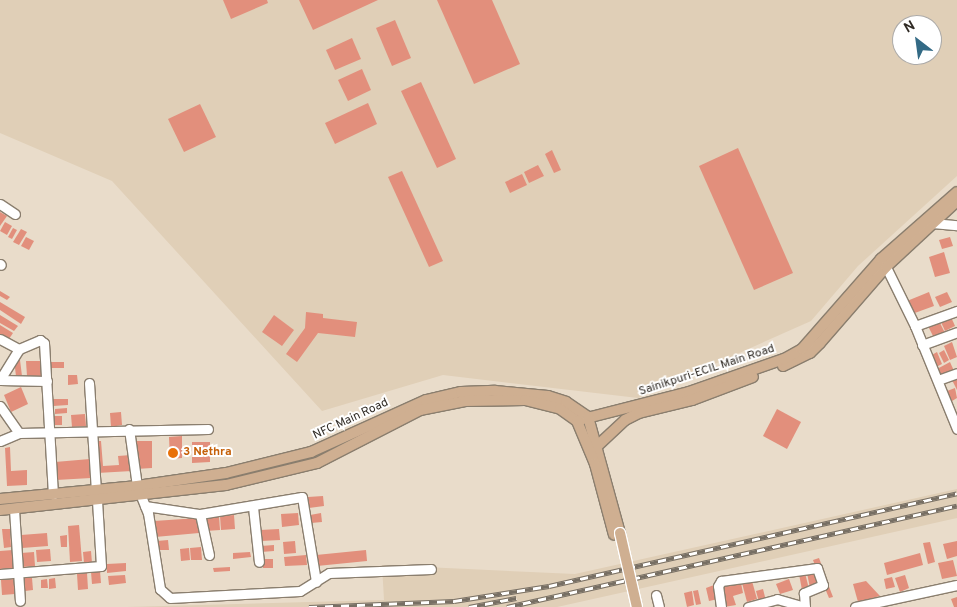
<!DOCTYPE html>
<html>
<head>
<meta charset="utf-8">
<style>
	body { margin:0 }
	#map { position:relative; width:957px; height:607px; overflow:hidden; background:#e9dcca; font-family:Overpass,sans-serif }
	div>[style] { position:absolute }
	.built>* { inset:0; background:#e0cfb7 }
	.building>* { inset:0; background:#e28f7c }
	.roads { filter:drop-shadow(1px 0 #8a7e6e) drop-shadow(-1px 0 #8a7e6e) drop-shadow(0 1px #8a7e6e) drop-shadow(0 -1px #8a7e6e) }
	.minor>* { height:9px; margin:-4.5px; padding:0 4.5px; transform-origin:4.5px; border-radius:4.5px; background:#fff }
	.major>* { height:10px; margin:-5px; padding:0 5px; transform-origin:5px; border-radius:5px; background:#cfaf91 }
	.rail>* { height:4.5px; margin-top:-2.25px; transform-origin:0; background:repeating-linear-gradient(90deg,#fff 0 8px,#776f64 0 16px); box-sizing:border-box; border-block:1px solid #776f64 }
	.bridges { filter:drop-shadow(1px 0 #fff) drop-shadow(-1px 0 #fff) drop-shadow(0 1px #fff) drop-shadow(0 -1px #fff) }
	.major-bridge>* { height:10px; margin:-5px; padding:0 5px; transform-origin:5px; border-radius:5px; background:#cfaf91 }
	.dots>* { width:14px; height:14px; translate:-50% -50%; box-sizing:border-box; border:2px solid #fff; border-radius:50% }
	span { translate:-50% -50%; white-space:nowrap; text-align:center; line-height:1.15; -webkit-text-stroke:4px #fff; paint-order:stroke }
	.street-label { font-size:12px; color:#302b25 }
	.food-label { font-size:12px; color:#c56008; font-weight:700 }
	.left { translate:0 -50%; text-align:left }
	.north { position:absolute; left:892px; top:15px; width:50px; height:50px; box-sizing:border-box; background:#fff; border:1px solid #acaaa8; border-radius:50%; rotate:330deg; font-size:14px; font-weight:700; line-height:20px; text-align:center; color:#302b25 }
	.north::after { content:''; display:block; margin:auto; width:18px; height:22px; background:#336a85; clip-path:polygon(50% 0,100% 100%,50% 72%,0 100%) }
</style>
</head>
<body>
<div id="map">
	<div class="built">
		<i style="clip-path:polygon(evenodd,0 0,957px 0,957px 176px,858px 266px,811px 321px,638px 398px,443px 375px,322px 411px,112px 181px,0 133px,0 0,902px 25px,932px 25px,932px 55px,902px 55px,902px 25px)"></i>
		<i style="clip-path:polygon(957px 489px,957px 518px,557px 607px,127px 607px,384px 600px,382px 565px,575px 574px)"></i>
	</div>
	<div class="building">
		<i style="clip-path:polygon(223px 0,267px 0,268px 3px,231px 19px)"></i>
		<i style="clip-path:polygon(299px 0,378px 0,313px 30px)"></i>
		<i style="clip-path:polygon(437px 0,492px 0,520px 64px,474px 84px)"></i>
		<i style="clip-path:polygon(395px 20px,411px 58px,392px 66px,376px 28px)"></i>
		<i style="clip-path:polygon(352px 38px,361px 59px,335px 70px,326px 50px)"></i>
		<i style="clip-path:polygon(362px 69px,371px 90px,348px 101px,338px 80px)"></i>
		<i style="clip-path:polygon(421px 82px,456px 159px,437px 168px,401px 91px)"></i>
		<i style="clip-path:polygon(368px 103px,377px 124px,335px 144px,325px 123px)"></i>
		<i style="clip-path:polygon(200px 104px,216px 137px,184px 152px,168px 119px)"></i>
		<i style="clip-path:polygon(738px 148px,793px 273px,754px 290px,699px 166px)"></i>
		<i style="clip-path:polygon(552px 150px,561px 170px,554px 173px,545px 154px)"></i>
		<i style="clip-path:polygon(538px 165px,544px 176px,529px 183px,524px 172px)"></i>
		<i style="clip-path:polygon(402px 171px,443px 261px,429px 267px,388px 177px)"></i>
		<i style="clip-path:polygon(522px 174px,527px 185px,510px 193px,505px 182px)"></i>
		<i style="clip-path:polygon(0 212px,7px 216px,0 226px)"></i>
		<i style="clip-path:polygon(5px 222px,12px 226px,7px 235px,0 231px)"></i>
		<i style="clip-path:polygon(13px 228px,17px 230px,12px 239px,8px 237px)"></i>
		<i style="clip-path:polygon(21px 229px,27px 232px,19px 245px,13px 242px)"></i>
		<i style="clip-path:polygon(26px 237px,34px 241px,29px 250px,21px 246px)"></i>
		<i style="clip-path:polygon(950px 237px,953px 246px,942px 249px,939px 240px)"></i>
		<i style="clip-path:polygon(944px 252px,950px 273px,935px 277px,929px 257px)"></i>
		<i style="clip-path:polygon(0 291px,10px 297px,7px 300px,0 296px)"></i>
		<i style="clip-path:polygon(929px 292px,934px 306px,912px 314px,907px 301px)"></i>
		<i style="clip-path:polygon(947px 292px,952px 302px,940px 307px,935px 297px)"></i>
		<i style="clip-path:polygon(0 302px,25px 317px,21px 324px,0 310px)"></i>
		<i style="clip-path:polygon(306px 312px,323px 314px,323px 318px,357px 322px,355px 337px,318px 333px,297px 362px,286px 354px,305px 328px)"></i>
		<i style="clip-path:polygon(0 315px,18px 326px,14px 331px,0 323px)"></i>
		<i style="clip-path:polygon(274px 315px,294px 330px,282px 346px,262px 332px)"></i>
		<i style="clip-path:polygon(951px 317px,955px 326px,945px 331px,941px 322px)"></i>
		<i style="clip-path:polygon(939px 321px,945px 333px,934px 338px,928px 326px)"></i>
		<i style="clip-path:polygon(0 325px,13px 333px,9px 339px,0 334px)"></i>
		<i style="clip-path:polygon(952px 342px,957px 357px,950px 360px,944px 346px)"></i>
		<i style="clip-path:polygon(944px 350px,949px 360px,944px 363px,939px 353px)"></i>
		<i style="clip-path:polygon(937px 352px,942px 364px,936px 367px,930px 356px)"></i>
		<i style="clip-path:polygon(14px 360px,20px 360px,22px 376px,16px 376px)"></i>
		<i style="clip-path:polygon(26px 361px,42px 361px,42px 376px,27px 376px)"></i>
		<i style="clip-path:polygon(50px 362px,64px 362px,64px 368px,50px 368px)"></i>
		<i style="clip-path:polygon(950px 362px,954px 371px,941px 377px,937px 369px)"></i>
		<i style="clip-path:polygon(68px 375px,77px 375px,78px 384px,68px 385px)"></i>
		<i style="clip-path:polygon(957px 375px,957px 390px,951px 378px)"></i>
		<i style="clip-path:polygon(21px 387px,28px 404px,11px 412px,4px 395px)"></i>
		<i style="clip-path:polygon(955px 388px,957px 398px,952px 401px,947px 391px)"></i>
		<i style="clip-path:polygon(53px 399px,68px 399px,68px 405px,53px 406px)"></i>
		<i style="clip-path:polygon(67px 408px,67px 413px,55px 414px,55px 409px)"></i>
		<i style="clip-path:polygon(777px 409px,801px 422px,787px 449px,763px 436px)"></i>
		<i style="clip-path:polygon(121px 412px,122px 425px,111px 427px,110px 413px)"></i>
		<i style="clip-path:polygon(85px 414px,86px 426px,72px 427px,71px 415px)"></i>
		<i style="clip-path:polygon(54px 416px,62px 416px,62px 425px,55px 425px)"></i>
		<i style="clip-path:polygon(182px 436px,182px 458px,170px 459px,169px 437px)"></i>
		<i style="clip-path:polygon(95px 441px,101px 441px,103px 466px,119px 465px,118px 456px,131px 455px,132px 471px,97px 473px)"></i>
		<i style="clip-path:polygon(136px 441px,152px 441px,152px 468px,136px 469px)"></i>
		<i style="clip-path:polygon(192px 442px,210px 442px,210px 462px,192px 463px)"></i>
		<i style="clip-path:polygon(10px 447px,11px 471px,27px 470px,27px 485px,7px 486px,5px 448px)"></i>
		<i style="clip-path:polygon(90px 459px,91px 478px,56px 480px,55px 462px)"></i>
		<i style="clip-path:polygon(323px 496px,324px 506px,309px 508px,308px 497px)"></i>
		<i style="clip-path:polygon(298px 513px,299px 525px,282px 527px,281px 514px)"></i>
		<i style="clip-path:polygon(321px 513px,322px 522px,311px 523px,310px 515px)"></i>
		<i style="clip-path:polygon(234px 515px,235px 529px,221px 530px,220px 516px)"></i>
		<i style="clip-path:polygon(219px 516px,220px 530px,206px 531px,205px 518px)"></i>
		<i style="clip-path:polygon(198px 518px,199px 533px,155px 537px,154px 521px)"></i>
		<i style="clip-path:polygon(79px 525px,82px 561px,70px 562px,68px 526px)"></i>
		<i style="clip-path:polygon(2px 529px,10px 529px,11px 547px,4px 548px)"></i>
		<i style="clip-path:polygon(279px 529px,280px 540px,261px 541px,260px 530px)"></i>
		<i style="clip-path:polygon(47px 533px,48px 546px,22px 548px,21px 535px)"></i>
		<i style="clip-path:polygon(67px 535px,67px 547px,61px 547px,60px 536px)"></i>
		<i style="clip-path:polygon(168px 540px,169px 550px,158px 550px,157px 541px)"></i>
		<i style="clip-path:polygon(295px 541px,296px 553px,284px 554px,283px 542px)"></i>
		<i style="clip-path:polygon(957px 541px,957px 556px,947px 559px,943px 544px)"></i>
		<i style="clip-path:polygon(930px 542px,935px 562px,928px 564px,923px 543px)"></i>
		<i style="clip-path:polygon(274px 545px,274px 551px,261px 552px,261px 546px)"></i>
		<i style="clip-path:polygon(201px 547px,202px 560px,191px 560px,190px 548px)"></i>
		<i style="clip-path:polygon(189px 548px,190px 560px,181px 561px,180px 549px)"></i>
		<i style="clip-path:polygon(50px 549px,51px 561px,37px 562px,36px 550px)"></i>
		<i style="clip-path:polygon(13px 550px,14px 568px,0 569px,0 551px)"></i>
		<i style="clip-path:polygon(366px 550px,367px 561px,317px 566px,316px 555px)"></i>
		<i style="clip-path:polygon(91px 551px,92px 563px,84px 563px,83px 552px)"></i>
		<i style="clip-path:polygon(34px 552px,35px 566px,22px 567px,21px 553px)"></i>
		<i style="clip-path:polygon(250px 552px,251px 557px,233px 559px,233px 553px)"></i>
		<i style="clip-path:polygon(920px 553px,923px 565px,887px 575px,884px 563px)"></i>
		<i style="clip-path:polygon(306px 555px,307px 565px,285px 566px,284px 557px)"></i>
		<i style="clip-path:polygon(819px 558px,822px 566px,816px 568px,813px 560px)"></i>
		<i style="clip-path:polygon(263px 559px,273px 559px,273px 568px,263px 568px)"></i>
		<i style="clip-path:polygon(953px 560px,957px 576px,942px 579px,938px 563px)"></i>
		<i style="clip-path:polygon(126px 563px,126px 571px,107px 573px,107px 564px)"></i>
		<i style="clip-path:polygon(230px 567px,230px 571px,214px 572px,213px 568px)"></i>
		<i style="clip-path:polygon(100px 571px,101px 583px,92px 584px,91px 572px)"></i>
		<i style="clip-path:polygon(814px 571px,817px 586px,810px 588px,807px 573px)"></i>
		<i style="clip-path:polygon(87px 573px,88px 589px,78px 590px,77px 574px)"></i>
		<i style="clip-path:polygon(805px 573px,809px 589px,802px 590px,799px 574px)"></i>
		<i style="clip-path:polygon(125px 575px,126px 583px,109px 585px,108px 576px)"></i>
		<i style="clip-path:polygon(905px 575px,909px 588px,900px 592px,895px 578px)"></i>
		<i style="clip-path:polygon(892px 577px,895px 587px,886px 589px,884px 579px)"></i>
		<i style="clip-path:polygon(24px 578px,32px 578px,33px 590px,25px 591px)"></i>
		<i style="clip-path:polygon(55px 578px,56px 588px,49px 589px,49px 579px)"></i>
		<i style="clip-path:polygon(14px 579px,15px 594px,2px 595px,1px 580px)"></i>
		<i style="clip-path:polygon(47px 579px,48px 588px,41px 588px,41px 580px)"></i>
		<i style="clip-path:polygon(789px 579px,793px 590px,780px 594px,776px 584px)"></i>
		<i style="clip-path:polygon(752px 581px,757px 599px,747px 602px,742px 583px)"></i>
		<i style="clip-path:polygon(866px 581px,880px 596px,858px 602px,853px 584px)"></i>
		<i style="clip-path:polygon(741px 583px,743px 593px,733px 596px,736px 605px,724px 607px,719px 587px)"></i>
		<i style="clip-path:polygon(828px 584px,833px 597px,829px 598px,824px 586px)"></i>
		<i style="clip-path:polygon(714px 585px,718px 599px,709px 601px,706px 588px)"></i>
		<i style="clip-path:polygon(763px 589px,766px 601px,759px 602px,756px 591px)"></i>
		<i style="clip-path:polygon(698px 590px,701px 604px,696px 605px,693px 591px)"></i>
		<i style="clip-path:polygon(692px 591px,694px 605px,687px 607px,684px 593px)"></i>
		<i style="clip-path:polygon(957px 597px,957px 607px,954px 607px,951px 599px)"></i>
	</div>
	<div class="roads">
		<div class="minor">
			<i style="left:0;top:204px;width:18px;rotate:34deg"></i>
			<i style="left:932px;top:223px;width:25px;rotate:5deg"></i>
			<i style="left:0;top:264px;width:1px;rotate:45deg"></i>
			<i style="left:886px;top:267px;width:66px;rotate:63.8deg"></i>
			<i style="left:915px;top:326px;width:111px;rotate:67.8deg"></i>
			<i style="left:915px;top:326px;width:45px;rotate:-19.7deg"></i>
			<i style="left:0;top:339px;width:21px;rotate:28deg"></i>
			<i style="left:19px;top:349px;width:23px;rotate:-23deg"></i>
			<i style="left:40px;top:340px;width:5px;rotate:37deg"></i>
			<i style="left:44px;top:343px;width:152px;rotate:86.6deg"></i>
			<i style="left:922px;top:345px;width:37px;rotate:-20deg"></i>
			<i style="left:19px;top:349px;width:36px;rotate:122deg"></i>
			<i style="left:0;top:380px;width:47px;rotate:1.2deg"></i>
			<i style="left:938px;top:380px;width:20px;rotate:-20deg"></i>
			<i style="left:89px;top:383px;width:107px;rotate:86.3deg"></i>
			<i style="left:0;top:406px;width:33px;rotate:55deg"></i>
			<i style="left:129px;top:429px;width:58px;rotate:82deg"></i>
			<i style="left:0;top:441px;width:21px;rotate:-23deg"></i>
			<i style="left:19px;top:433px;width:189px;rotate:-1.2deg"></i>
			<i style="left:141px;top:496px;width:18px;rotate:68deg"></i>
			<i style="left:148px;top:513px;width:77px;rotate:81deg"></i>
			<i style="left:160px;top:589px;width:13px;rotate:42deg"></i>
			<i style="left:170px;top:598px;width:130px;rotate:-3.1deg"></i>
			<i style="left:300px;top:591px;width:34px;rotate:-32deg"></i>
			<i style="left:329px;top:573px;width:102px;rotate:-2.2deg"></i>
			<i style="left:145px;top:506px;width:56px;rotate:8.3deg"></i>
			<i style="left:200px;top:514px;width:103px;rotate:-9.5deg"></i>
			<i style="left:302px;top:497px;width:86px;rotate:80.6deg"></i>
			<i style="left:253px;top:507px;width:55px;rotate:83.8deg"></i>
			<i style="left:14px;top:509px;width:92px;rotate:86.3deg"></i>
			<i style="left:200px;top:514px;width:42px;rotate:77.6deg"></i>
			<i style="left:0;top:574px;width:101px;rotate:-4.5deg"></i>
			<i style="left:101px;top:566px;width:65px;rotate:-93.5deg"></i>
			<i style="left:656px;top:595px;width:12px;rotate:76deg"></i>
			<i style="left:721px;top:607px;width:21px;rotate:-98deg"></i>
			<i style="left:718px;top:586px;width:6px;rotate:-59deg"></i>
			<i style="left:721px;top:581px;width:97px;rotate:-7.7deg"></i>
			<i style="left:817px;top:568px;width:18px;rotate:71deg"></i>
			<i style="left:823px;top:585px;width:21px;rotate:157deg"></i>
			<i style="left:804px;top:593px;width:14px;rotate:86deg"></i>
			<i style="left:748px;top:607px;width:30px;rotate:-15deg"></i>
			<i style="left:777px;top:599px;width:29px;rotate:16deg"></i>
			<i style="left:855px;top:607px;width:104px;rotate:-12.2deg"></i>
		</div>
		<div class="major">
			<i style="left:783px;top:366px;width:30px;rotate:-26deg"></i>
			<i style="left:810px;top:353px;width:14px;rotate:-45deg"></i>
			<i style="left:820px;top:343px;width:101px;rotate:-49deg"></i>
			<i style="left:886px;top:267px;width:97px;rotate:-42.9deg"></i>
			<i style="left:583px;top:419px;width:109px;rotate:-14.3deg"></i>
			<i style="left:689px;top:392px;width:101px;rotate:-19.2deg"></i>
			<i style="left:784px;top:359px;width:21px;rotate:-29deg"></i>
			<i style="left:802px;top:349px;width:120px;rotate:-48.7deg"></i>
			<i style="left:881px;top:259px;width:101px;rotate:-41.4deg"></i>
			<i style="left:594px;top:449px;width:42px;rotate:-43.1deg"></i>
			<i style="left:625px;top:420px;width:16px;rotate:-27deg"></i>
			<i style="left:639px;top:413px;width:55px;rotate:-13.8deg"></i>
			<i style="left:692px;top:400px;width:65px;rotate:-20.7deg"></i>
			<i style="left:0;top:499px;width:138px;rotate:-5.4deg"></i>
			<i style="left:137px;top:486px;width:90px;rotate:-8.3deg"></i>
			<i style="left:226px;top:473px;width:88px;rotate:-13.9deg"></i>
			<i style="left:311px;top:452px;width:126px;rotate:-24.3deg"></i>
			<i style="left:426px;top:400px;width:36px;rotate:-13deg"></i>
			<i style="left:461px;top:392px;width:34px;rotate:-2deg"></i>
			<i style="left:495px;top:391px;width:53px;rotate:5.4deg"></i>
			<i style="left:548px;top:396px;width:19px;rotate:18deg"></i>
			<i style="left:566px;top:402px;width:27px;rotate:34deg"></i>
			<i style="left:588px;top:417px;width:120px;rotate:74.6deg"></i>
			<i style="left:0;top:510px;width:227px;rotate:-6.3deg"></i>
			<i style="left:226px;top:485px;width:94px;rotate:-13.6deg"></i>
			<i style="left:317px;top:463px;width:116px;rotate:-27.2deg"></i>
			<i style="left:420px;top:410px;width:46px;rotate:-11.3deg"></i>
			<i style="left:465px;top:401px;width:60px;rotate:-1deg"></i>
			<i style="left:525px;top:400px;width:36px;rotate:14deg"></i>
			<i style="left:560px;top:409px;width:21px;rotate:35deg"></i>
			<i style="left:577px;top:421px;width:47px;rotate:67.3deg"></i>
			<i style="left:595px;top:464px;width:73px;rotate:75deg"></i>
		</div>
	</div>
	<div class="rail">
		<i style="left:309px;top:607px;width:145px;rotate:-2.4deg"></i>
		<i style="left:454px;top:601px;width:96px;rotate:-9deg"></i>
		<i style="left:549px;top:586px;width:418px;rotate:-12.8deg"></i>
		<i style="left:469px;top:607px;width:48px;rotate:-10.8deg"></i>
		<i style="left:507px;top:607px;width:461px;rotate:-12.7deg"></i>
	</div>
	<div class="bridges">
		<div class="major-bridge">
			<i style="left:620px;top:533px;width:76px;rotate:77.1deg"></i>
		</div>
	</div>
	<div class="dots">
		<i style="left:173px;top:453px;background:#e8710a"></i>
	</div>
	<div class="street-label">
		<span style="left:707px;top:371px;rotate:-18deg">Sainikpuri-ECIL Main Road</span>
		<span style="left:351px;top:420px;rotate:-25deg">NFC Main Road</span>
	</div>
	<div class="food-label">
		<span class="left" style="left:183px;top:453px">3 Nethra</span>
	</div>
	<div class="north">N</div>
</div>
</body>
</html>
